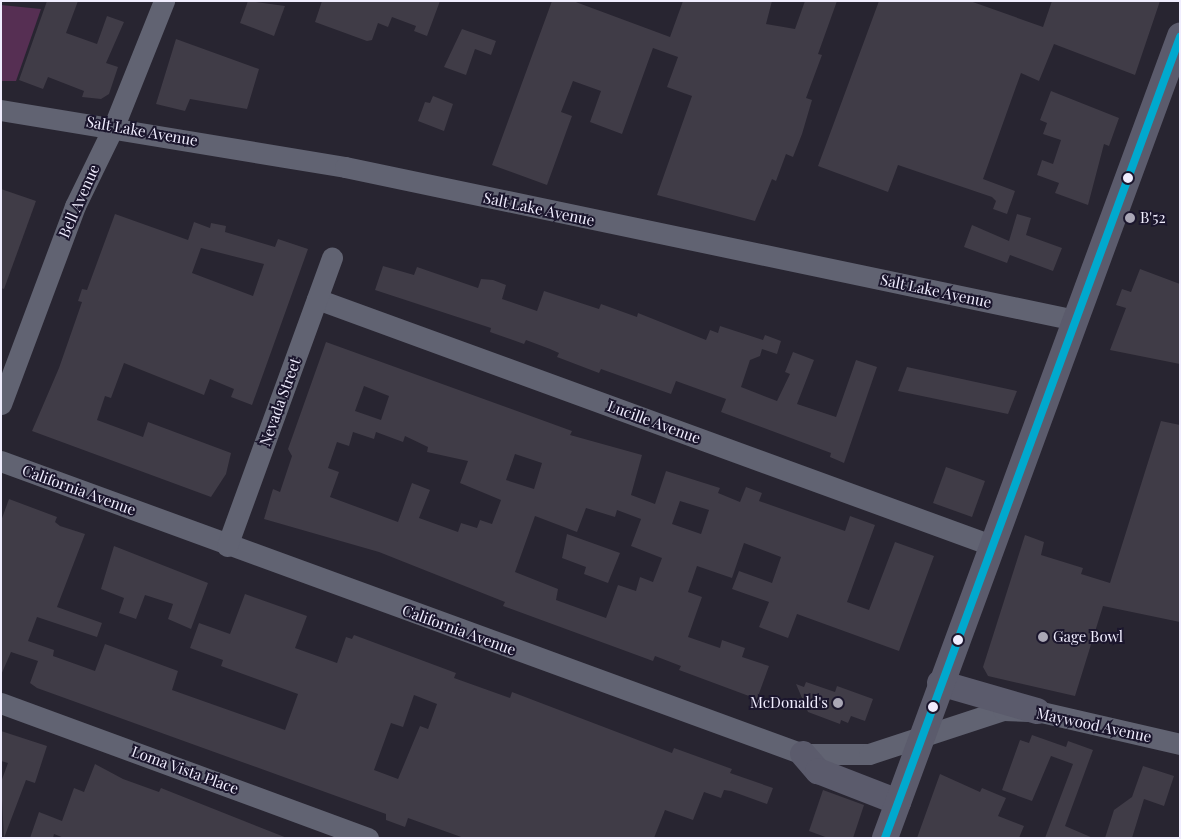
<!DOCTYPE html>
<html>
<head>
<meta charset="utf-8">
<style>
	body { margin:0 }
	#map { position:relative; width:1181px; height:839px; overflow:hidden; background:#282531; font-family:"Playfair Display",serif }
	div>[style] { position:absolute }
	.green>* { inset:0; background:#562f53 }
	.building>* { inset:0; background:#403c47 }
	.minor>* { height:21px; margin:-10.5px; padding:0 10.5px; transform-origin:10.5px; border-radius:10.5px; background:#616372 }
	.major>* { height:26px; margin:-13px; padding:0 13px; transform-origin:13px; border-radius:13px; background:#5b5b6c }
	.bus-1>* { height:8px; margin:-4px; padding:0 4px; transform-origin:4px; border-radius:4px; background:#00a9ce }
	.dots>* { width:14px; height:14px; translate:-50% -50%; box-sizing:border-box; border:2px solid #1b162d; border-radius:50% }
	span { translate:-50% -50%; white-space:nowrap; text-align:center; line-height:1.15; -webkit-text-stroke:4px #1b162d; paint-order:stroke }
	.street-label { font-size:15px; color:#f0edfe }
	.poi-label { font-size:15px; color:#f0edfe }
	.left { translate:0 -50%; text-align:left }
	.right { translate:-100% -50%; text-align:right }
	.frame { position:absolute; inset:0; border:2px solid #f0edfe; pointer-events:none }
</style>
</head>
<body>
<div id="map">
	<div class="green">
		<i style="clip-path:polygon(1px 5px,41px 9px,16px 81px,1px 81px)"></i>
	</div>
	<div class="building">
		<i style="clip-path:polygon(47px 1px,78px 1px,66px 33px,97px 44px,107px 16px,124px 22px,106px 63px,118px 67px,109px 94px,101px 99px,82px 97px,84px 91px,48px 77px,43px 89px,19px 80px)"></i>
		<i style="clip-path:polygon(248px 1px,285px 6px,274px 36px,240px 23px)"></i>
		<i style="clip-path:polygon(322px 1px,440px 1px,427px 36px,414px 31px,416px 26px,392px 17px,388px 27px,378px 23px,372px 40px,367px 41px,315px 22px)"></i>
		<i style="clip-path:polygon(552px 1px,573px 1px,670px 37px,683px 1px,772px 1px,766px 24px,795px 29px,805px 1px,837px 1px,818px 54px,822px 55px,806px 98px,812px 100px,802px 134px,793px 157px,786px 154px,776px 181px,772px 179px,755px 221px,657px 195px,692px 96px,667px 87px,678px 57px,653px 48px,622px 134px,590px 122px,601px 91px,573px 81px,561px 112px,572px 116px,547px 185px,492px 165px)"></i>
		<i style="clip-path:polygon(879px 1px,970px 1px,1043px 27px,1052px 1px,1160px 1px,1135px 75px,1054px 44px,1039px 81px,1021px 73px,983px 179px,1015px 191px,1007px 214px,993px 209px,996px 201px,992px 197px,898px 165px,888px 192px,818px 166px)"></i>
		<i style="clip-path:polygon(462px 29px,496px 41px,491px 55px,475px 49px,466px 75px,444px 67px)"></i>
		<i style="clip-path:polygon(176px 39px,259px 69px,247px 109px,190px 99px,185px 111px,156px 104px)"></i>
		<i style="clip-path:polygon(1051px 91px,1119px 118px,1109px 146px,1104px 144px,1088px 205px,1055px 193px,1059px 183px,1037px 175px,1042px 160px,1053px 164px,1061px 140px,1043px 134px,1047px 123px,1040px 120px)"></i>
		<i style="clip-path:polygon(433px 96px,453px 104px,444px 131px,418px 121px,425px 102px,430px 103px)"></i>
		<i style="clip-path:polygon(1px 189px,36px 201px,4px 289px,1px 288px)"></i>
		<i style="clip-path:polygon(evenodd,115px 214px,188px 240px,194px 222px,210px 228px,211px 223px,226px 226px,225px 232px,275px 247px,278px 239px,308px 249px,252px 405px,231px 397px,234px 389px,210px 379px,204px 395px,124px 363px,111px 398px,105px 396px,97px 420px,143px 437px,148px 422px,231px 453px,226px 474px,211px 497px,32px 431px,59px 368px,82px 302px,78px 301px,82px 289px,87px 290px,115px 214px,201px 248px,264px 264px,253px 296px,192px 273px,201px 248px)"></i>
		<i style="clip-path:polygon(1017px 214px,1031px 218px,1026px 235px,1062px 248px,1053px 271px,1010px 255px,1007px 263px,964px 247px,972px 225px,1009px 241px)"></i>
		<i style="clip-path:polygon(383px 266px,414px 275px,417px 267px,478px 288px,481px 279px,493px 280px,506px 285px,502px 299px,537px 311px,544px 291px,599px 309px,601px 304px,637px 317px,638px 313px,706px 340px,710px 330px,718px 333px,720px 326px,763px 340px,765px 335px,781px 341px,777px 354px,762px 349px,760px 356px,750px 360px,741px 387px,777px 401px,790px 374px,785px 372px,793px 352px,814px 360px,797px 404px,836px 417px,856px 360px,877px 367px,844px 463px,830px 457px,831px 453px,721px 412px,726px 399px,676px 381px,671px 394px,601px 369px,599px 373px,557px 357px,559px 353px,550px 349px,526px 340px,524px 344px,490px 332px,491px 328px,375px 290px)"></i>
		<i style="clip-path:polygon(1140px 269px,1180px 284px,1180px 364px,1110px 350px,1126px 308px,1116px 305px,1122px 289px,1131px 292px)"></i>
		<i style="clip-path:polygon(evenodd,326px 342px,572px 431px,570px 435px,642px 455px,631px 495px,655px 504px,666px 471px,720px 488px,718px 493px,740px 502px,746px 487px,762px 493px,759px 501px,845px 531px,850px 516px,875px 525px,847px 602px,869px 610px,895px 542px,934px 556px,899px 651px,797px 614px,788px 638px,759px 627px,769px 602px,732px 589px,739px 571px,772px 583px,781px 557px,744px 543px,732px 578px,697px 566px,688px 592px,702px 597px,688px 637px,720px 648px,722px 640px,745px 648px,742px 657px,769px 666px,757px 699px,679px 670px,681px 666px,655px 656px,653px 661px,503px 606px,505px 602px,379px 552px,264px 519px,273px 489px,280px 492px,292px 456px,288px 449px,326px 342px,364px 386px,389px 396px,381px 420px,355px 411px,364px 386px,326px 342px,353px 432px,374px 439px,376px 432px,403px 442px,405px 436px,428px 447px,427px 452px,468px 461px,460px 483px,501px 500px,492px 524px,480px 520px,477px 528px,461px 523px,458px 532px,419px 518px,430px 490px,412px 483px,398px 522px,330px 497px,339px 472px,328px 468px,337px 442px,349px 446px,353px 432px,326px 342px,515px 454px,542px 463px,534px 489px,506px 480px,515px 454px,326px 342px,680px 501px,709px 510px,701px 534px,672px 524px,680px 501px,326px 342px,586px 508px,615px 517px,617px 510px,641px 519px,631px 546px,662px 558px,653px 582px,640px 577px,636px 591px,618px 585px,606px 618px,556px 600px,558px 589px,515px 572px,535px 516px,577px 532px,586px 508px)"></i>
		<i style="clip-path:polygon(907px 367px,1017px 391px,1008px 414px,898px 391px)"></i>
		<i style="clip-path:polygon(1161px 421px,1180px 425px,1180px 622px,1103px 606px,1075px 696px,988px 676px,983px 667px,1025px 535px,1044px 542px,1041px 555px,1083px 568px,1081px 574px,1110px 583px)"></i>
		<i style="clip-path:polygon(946px 467px,985px 481px,972px 517px,933px 503px)"></i>
		<i style="clip-path:polygon(evenodd,9px 499px,57px 517px,55px 522px,60px 526px,85px 534px,57px 607px,102px 623px,97px 637px,37px 617px,28px 641px,54px 650px,53px 656px,95px 671px,105px 644px,178px 671px,172px 690px,285px 730px,298px 694px,221px 666px,223px 660px,190px 648px,199px 623px,230px 634px,245px 594px,307px 616px,295px 648px,337px 663px,346px 637px,352px 639px,354px 635px,456px 673px,454px 678px,510px 698px,512px 692px,672px 753px,674px 748px,732px 769px,730px 773px,773px 788px,767px 804px,731px 791px,724px 790px,721px 798px,704px 792px,693px 820px,665px 810px,654px 838px,464px 838px,408px 818px,405px 827px,386px 820px,386px 814px,37px 688px,30px 683px,38px 661px,11px 652px,1px 675px,1px 521px,9px 499px,414px 695px,437px 704px,428px 729px,420px 726px,398px 779px,374px 770px,391px 723px,403px 727px,414px 695px)"></i>
		<i style="clip-path:polygon(567px 534px,620px 553px,608px 583px,584px 574px,586px 567px,562px 558px)"></i>
		<i style="clip-path:polygon(114px 546px,208px 583px,191px 629px,168px 619px,173px 604px,145px 595px,136px 619px,119px 613px,124px 598px,101px 589px)"></i>
		<i style="clip-path:polygon(806px 682px,835px 692px,837px 686px,873px 699px,865px 721px,851px 716px,848px 723px,841px 720px,840px 724px,808px 712px,796px 684px,804px 687px)"></i>
		<i style="clip-path:polygon(1px 731px,47px 746px,35px 783px,26px 780px,4px 838px,1px 782px,8px 763px,1px 761px)"></i>
		<i style="clip-path:polygon(1032px 735px,1066px 747px,1068px 741px,1093px 750px,1065px 826px,1093px 838px,1045px 838px,1073px 764px,1051px 756px,1032px 801px,1002px 790px,1020px 740px,1029px 743px)"></i>
		<i style="clip-path:polygon(95px 764px,123px 779px,159px 792px,161px 788px,287px 838px,64px 838px,54px 834px,53px 838px,30px 838px,39px 812px,62px 821px,74px 788px,84px 792px)"></i>
		<i style="clip-path:polygon(1143px 766px,1174px 776px,1164px 806px,1144px 799px,1132px 838px,1105px 838px,1114px 810px,1132px 797px)"></i>
		<i style="clip-path:polygon(940px 774px,980px 792px,982px 788px,1006px 798px,998px 816px,1024px 826px,1019px 838px,917px 838px)"></i>
		<i style="clip-path:polygon(823px 790px,864px 805px,853px 838px,828px 838px,809px 831px)"></i>
	</div>
	<div class="minor">
		<i style="left:1px;top:110px;width:349px;rotate:9.4deg"></i>
		<i style="left:345px;top:167px;width:746px;rotate:11.84deg"></i>
		<i style="left:317px;top:299px;width:717px;rotate:20.05deg"></i>
		<i style="left:1px;top:404px;width:211px;rotate:-69.5deg"></i>
		<i style="left:75px;top:206px;width:89px;rotate:-64deg"></i>
		<i style="left:114px;top:126px;width:135px;rotate:-68.2deg"></i>
		<i style="left:1px;top:461px;width:854px;rotate:20.07deg"></i>
		<i style="left:803px;top:754px;width:66px"></i>
		<i style="left:869px;top:754px;width:141px;rotate:-18.2deg"></i>
		<i style="left:1003px;top:710px;width:34px;rotate:2deg"></i>
		<i style="left:1037px;top:711px;width:147px;rotate:13deg"></i>
		<i style="left:227px;top:546px;width:307px;rotate:-70deg"></i>
		<i style="left:1px;top:703px;width:391px;rotate:20.2deg"></i>
	</div>
	<div class="major">
		<i style="left:940px;top:683px;width:101px;rotate:16.1deg"></i>
		<i style="left:803px;top:754px;width:23px;rotate:49deg"></i>
		<i style="left:818px;top:771px;width:86px;rotate:21.2deg"></i>
		<i style="left:885px;top:838px;width:855px;rotate:-69.8deg"></i>
	</div>
	<div class="bus-1">
		<i style="left:885px;top:838px;width:854px;rotate:-69.78deg"></i>
	</div>
	<div class="dots">
		<i style="left:1128px;top:178px;background:#f0edfe"></i>
		<i style="left:1130px;top:218px;background:#aaa7b6"></i>
		<i style="left:1043px;top:637px;background:#aaa7b6"></i>
		<i style="left:958px;top:640px;background:#f0edfe"></i>
		<i style="left:838px;top:703px;background:#aaa7b6"></i>
		<i style="left:933px;top:707px;background:#f0edfe"></i>
	</div>
	<div class="street-label">
		<span style="left:142px;top:131px;rotate:10deg">Salt Lake Avenue</span>
		<span style="left:79px;top:201px;rotate:-66deg">Bell Avenue</span>
		<span style="left:539px;top:209px;rotate:12deg">Salt Lake Avenue</span>
		<span style="left:936px;top:291px;rotate:12deg">Salt Lake Avenue</span>
		<span style="left:280px;top:402px;rotate:-70deg">Nevada Street</span>
		<span style="left:654px;top:422px;rotate:20deg">Lucille Avenue</span>
		<span style="left:79px;top:490px;rotate:20deg">California Avenue</span>
		<span style="left:459px;top:630px;rotate:20deg">California Avenue</span>
		<span style="left:1094px;top:725px;rotate:12deg">Maywood Avenue</span>
		<span style="left:185px;top:770px;rotate:20deg">Loma Vista Place</span>
	</div>
	<div class="poi-label">
		<span class="left" style="left:1140px;top:218px">B'52</span>
		<span class="left" style="left:1053px;top:637px">Gage Bowl</span>
		<span class="right" style="left:828px;top:703px">McDonald's</span>
	</div>
	<div class="frame"></div>
</div>
</body>
</html>
